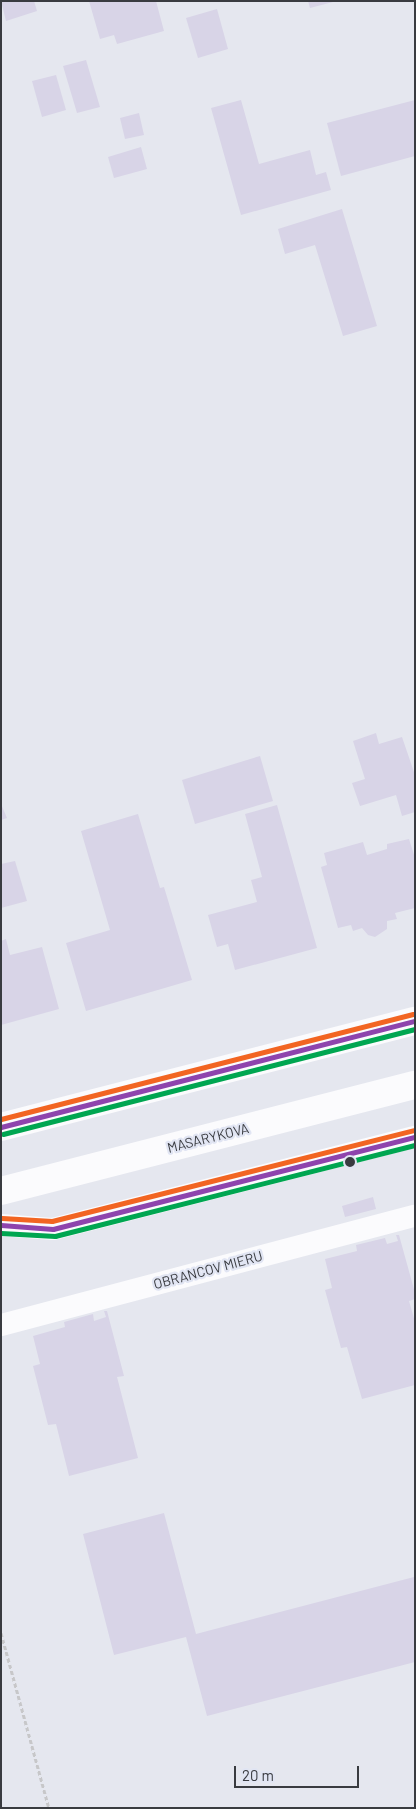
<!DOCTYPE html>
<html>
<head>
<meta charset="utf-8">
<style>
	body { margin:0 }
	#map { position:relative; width:416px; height:1809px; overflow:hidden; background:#e5e7ef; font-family:Barlow,sans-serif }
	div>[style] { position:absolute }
	.building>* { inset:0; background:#d8d4e7 }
	.path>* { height:3px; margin-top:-1.5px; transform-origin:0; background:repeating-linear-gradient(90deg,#c7c7c9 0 4px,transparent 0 6.5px) }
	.lane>* { height:22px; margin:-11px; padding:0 11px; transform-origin:11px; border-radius:11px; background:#fbfbfd }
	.secondary>* { height:28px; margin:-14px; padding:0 14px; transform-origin:14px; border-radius:14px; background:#fbfbfd }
	.bus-1>* { height:5px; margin:-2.5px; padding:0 2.5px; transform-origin:2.5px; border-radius:2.5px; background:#8e44ad }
	.bus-2>* { height:5px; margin:-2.5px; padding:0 2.5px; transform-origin:2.5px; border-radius:2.5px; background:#00a651 }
	.bus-3>* { height:5px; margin:-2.5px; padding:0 2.5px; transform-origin:2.5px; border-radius:2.5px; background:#f26522 }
	.dots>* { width:14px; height:14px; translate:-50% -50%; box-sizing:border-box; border:2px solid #e1e5f3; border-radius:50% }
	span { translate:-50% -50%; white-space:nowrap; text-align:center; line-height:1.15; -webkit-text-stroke:4.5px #e1e5f3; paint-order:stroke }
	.street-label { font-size:14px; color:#393b40 }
	.frame { position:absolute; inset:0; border:2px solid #393b40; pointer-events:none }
	.scale { position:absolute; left:234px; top:1766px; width:125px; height:22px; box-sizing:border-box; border:2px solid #393b40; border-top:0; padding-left:6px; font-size:15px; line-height:18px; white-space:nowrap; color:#393b40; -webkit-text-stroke:4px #e1e5f3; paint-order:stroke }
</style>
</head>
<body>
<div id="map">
	<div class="building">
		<i style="clip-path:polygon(1px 1px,34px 1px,37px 11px,6px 21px)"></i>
		<i style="clip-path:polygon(89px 1px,156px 1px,164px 31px,117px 44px,114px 35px,100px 39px)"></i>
		<i style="clip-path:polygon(308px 1px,333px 1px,333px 2px,310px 8px)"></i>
		<i style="clip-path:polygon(217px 9px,228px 49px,198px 58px,186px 18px)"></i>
		<i style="clip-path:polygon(86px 60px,100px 107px,77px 113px,63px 66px)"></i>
		<i style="clip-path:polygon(56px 75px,66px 110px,42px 117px,32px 81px)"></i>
		<i style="clip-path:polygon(241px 100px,259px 164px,310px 150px,316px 175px,326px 172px,331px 190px,241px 215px,211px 108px)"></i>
		<i style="clip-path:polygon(415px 100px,415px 156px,341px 176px,327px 123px)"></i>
		<i style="clip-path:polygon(139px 113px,144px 135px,125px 139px,120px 118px)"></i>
		<i style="clip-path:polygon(141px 147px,147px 169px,114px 178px,108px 157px)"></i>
		<i style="clip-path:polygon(342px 209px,377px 326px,343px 336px,315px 245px,285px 254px,278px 229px)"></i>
		<i style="clip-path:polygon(376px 733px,379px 744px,402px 737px,415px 775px,415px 812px,402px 816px,396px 795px,360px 806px,352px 783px,365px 779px,353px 741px)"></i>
		<i style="clip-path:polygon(260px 756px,273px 801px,195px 824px,182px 780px)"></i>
		<i style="clip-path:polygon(1px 804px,7px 818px,1px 820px)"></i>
		<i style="clip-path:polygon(277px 805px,317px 948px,235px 970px,228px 944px,217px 947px,208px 915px,257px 902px,251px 880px,262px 877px,245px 814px)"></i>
		<i style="clip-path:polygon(138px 814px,160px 888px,164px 887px,192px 980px,86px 1011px,66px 943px,110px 930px,81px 831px)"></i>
		<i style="clip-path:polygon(409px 839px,415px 858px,415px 908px,395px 913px,397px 919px,387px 921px,387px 929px,375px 937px,368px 935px,362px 928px,353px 931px,351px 925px,338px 928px,321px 867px,327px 865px,324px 853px,363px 842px,367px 855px,387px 849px,387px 844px)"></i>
		<i style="clip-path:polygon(15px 861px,27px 901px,1px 908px,1px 864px)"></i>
		<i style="clip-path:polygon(6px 939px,10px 955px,42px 947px,59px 1009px,1px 1025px,1px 941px)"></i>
		<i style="clip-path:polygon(373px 1197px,376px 1209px,345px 1217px,342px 1206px)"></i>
		<i style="clip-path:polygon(396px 1235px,399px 1235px,415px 1293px,415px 1299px,409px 1301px,415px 1322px,415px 1385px,362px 1399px,347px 1347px,341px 1348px,325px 1290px,332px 1288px,325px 1259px,357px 1251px,356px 1245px,385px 1238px,387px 1244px,398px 1241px)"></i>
		<i style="clip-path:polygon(104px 1311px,107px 1311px,124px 1376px,117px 1377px,138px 1458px,69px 1476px,56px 1424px,48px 1425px,33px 1366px,40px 1364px,33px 1336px,65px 1327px,64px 1322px,93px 1314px,94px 1321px,106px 1317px)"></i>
		<i style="clip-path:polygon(164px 1513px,196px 1634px,414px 1577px,415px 1662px,207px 1716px,186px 1637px,114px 1655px,83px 1534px)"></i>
	</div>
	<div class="path">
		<i style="left:1px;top:1633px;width:181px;rotate:74.7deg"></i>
	</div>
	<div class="lane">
		<i style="left:1px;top:1225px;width:52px;rotate:4.4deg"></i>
		<i style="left:53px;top:1229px;width:374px;rotate:-14.3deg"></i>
		<i style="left:1px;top:1325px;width:428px;rotate:-14.8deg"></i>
	</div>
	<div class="secondary">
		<i style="left:1px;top:1127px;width:427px;rotate:-14.4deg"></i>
		<i style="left:1px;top:1191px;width:427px;rotate:-14.4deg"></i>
	</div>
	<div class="bus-1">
		<i style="left:1px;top:1127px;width:427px;rotate:-14.4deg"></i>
		<i style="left:1px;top:1225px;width:52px;rotate:4.4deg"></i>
		<i style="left:53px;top:1229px;width:374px;rotate:-14.3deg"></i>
	</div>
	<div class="bus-2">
		<i style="left:3px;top:1134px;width:425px;rotate:-14.3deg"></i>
		<i style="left:1px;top:1233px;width:54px;rotate:3.2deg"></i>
		<i style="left:55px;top:1236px;width:371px;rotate:-14.2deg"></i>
	</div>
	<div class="bus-3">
		<i style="left:1px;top:1119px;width:425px;rotate:-14.3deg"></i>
		<i style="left:2px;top:1218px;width:50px;rotate:3.4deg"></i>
		<i style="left:52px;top:1221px;width:372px;rotate:-14.1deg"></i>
	</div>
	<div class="dots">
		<i style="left:350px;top:1162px;background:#393b40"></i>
	</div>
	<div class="street-label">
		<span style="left:208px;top:1138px;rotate:-14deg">MASARYKOVA</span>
		<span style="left:208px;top:1270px;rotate:-15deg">OBRANCOV MIERU</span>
	</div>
	<div class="frame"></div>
	<div class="scale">20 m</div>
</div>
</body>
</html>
